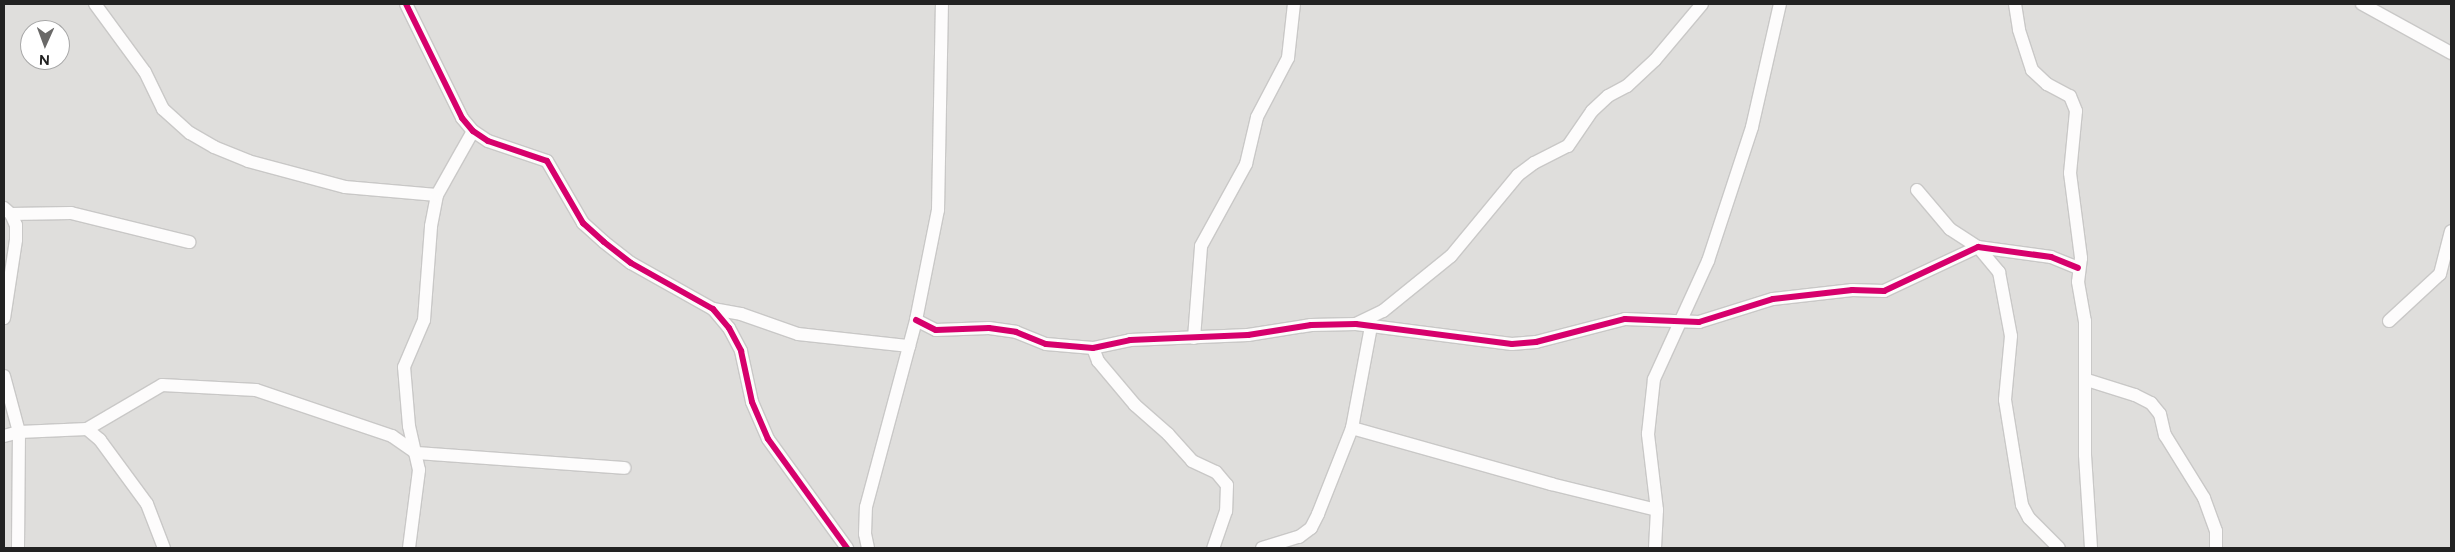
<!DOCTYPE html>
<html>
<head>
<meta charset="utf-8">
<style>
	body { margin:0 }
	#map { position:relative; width:2455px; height:552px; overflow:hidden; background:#f0eeeb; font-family:Figtree,sans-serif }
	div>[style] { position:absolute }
	.residential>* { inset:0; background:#dfdedc }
	.roads { filter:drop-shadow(1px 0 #c9c8c7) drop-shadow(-1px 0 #c9c8c7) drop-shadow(0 1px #c9c8c7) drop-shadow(0 -1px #c9c8c7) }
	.street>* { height:12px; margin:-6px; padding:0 6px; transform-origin:6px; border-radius:6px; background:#fdfcfc }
	.cycleway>* { height:6px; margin:-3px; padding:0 3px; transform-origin:3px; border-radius:3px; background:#d6006c }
	span { translate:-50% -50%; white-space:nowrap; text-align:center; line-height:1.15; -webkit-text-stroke:4px #fff; paint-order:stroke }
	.frame { position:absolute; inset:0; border:5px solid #222; pointer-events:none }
	.north { position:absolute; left:20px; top:20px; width:50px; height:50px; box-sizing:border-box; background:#fff; border:1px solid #a7a7a7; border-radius:50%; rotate:182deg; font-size:14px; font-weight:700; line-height:20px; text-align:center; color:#222 }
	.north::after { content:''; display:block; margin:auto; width:18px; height:22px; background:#6a6968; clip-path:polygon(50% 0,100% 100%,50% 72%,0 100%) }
</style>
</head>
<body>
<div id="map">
	<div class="residential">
		<i style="clip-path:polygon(evenodd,4px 4px,2451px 4px,2451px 548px,4px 548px,4px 4px,30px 30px,60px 30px,60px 60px,30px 60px,30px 30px)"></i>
	</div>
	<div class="roads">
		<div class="street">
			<i style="left:95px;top:4px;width:84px;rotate:53.7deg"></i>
			<i style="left:145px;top:72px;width:41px;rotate:64.1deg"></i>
			<i style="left:163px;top:109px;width:36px;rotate:42deg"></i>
			<i style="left:190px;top:133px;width:28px;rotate:30deg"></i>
			<i style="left:214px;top:147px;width:37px;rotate:22deg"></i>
			<i style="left:248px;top:161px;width:100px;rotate:15deg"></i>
			<i style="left:345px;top:187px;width:92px;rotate:5deg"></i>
			<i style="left:406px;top:4px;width:127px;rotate:63.8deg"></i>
			<i style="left:462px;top:118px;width:17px;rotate:50deg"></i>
			<i style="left:473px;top:131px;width:18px;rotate:34deg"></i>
			<i style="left:488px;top:141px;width:62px;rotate:18.7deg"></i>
			<i style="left:547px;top:161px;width:72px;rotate:59.9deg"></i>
			<i style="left:583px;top:223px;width:28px;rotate:42deg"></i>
			<i style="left:604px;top:242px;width:34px;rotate:38deg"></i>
			<i style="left:631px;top:263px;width:94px;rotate:29.3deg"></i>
			<i style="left:713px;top:309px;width:25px;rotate:50deg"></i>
			<i style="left:729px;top:328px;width:26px;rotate:62deg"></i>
			<i style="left:741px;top:351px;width:52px;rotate:77.8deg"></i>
			<i style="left:752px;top:402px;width:40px;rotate:66.6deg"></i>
			<i style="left:768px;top:439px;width:135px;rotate:54.1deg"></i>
			<i style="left:2015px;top:4px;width:26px;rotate:81deg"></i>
			<i style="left:2019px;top:30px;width:42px;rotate:72deg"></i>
			<i style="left:2032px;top:70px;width:21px;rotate:43deg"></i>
			<i style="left:2047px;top:84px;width:26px;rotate:28deg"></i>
			<i style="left:2070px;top:96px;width:16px;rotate:68deg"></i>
			<i style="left:2076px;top:111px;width:62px;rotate:95.5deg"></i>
			<i style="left:2070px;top:173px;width:86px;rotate:82.6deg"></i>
			<i style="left:2081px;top:258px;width:24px;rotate:97deg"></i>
			<i style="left:2078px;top:282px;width:40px;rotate:80deg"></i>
			<i style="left:2085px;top:321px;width:134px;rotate:90deg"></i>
			<i style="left:2085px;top:455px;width:93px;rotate:86.3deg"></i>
			<i style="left:2362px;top:4px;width:102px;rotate:28.8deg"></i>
			<i style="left:1917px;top:190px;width:51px;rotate:49.8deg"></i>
			<i style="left:1950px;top:229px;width:33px;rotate:33deg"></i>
			<i style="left:1978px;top:247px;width:33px;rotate:50deg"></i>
			<i style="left:1999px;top:272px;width:65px;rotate:79.4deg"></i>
			<i style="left:2011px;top:336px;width:64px;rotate:95.4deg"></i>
			<i style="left:2005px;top:400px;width:106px;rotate:80.8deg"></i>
			<i style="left:2022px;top:505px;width:15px;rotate:62deg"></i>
			<i style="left:2029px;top:518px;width:42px;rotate:45deg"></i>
			<i style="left:4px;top:208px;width:9px;rotate:41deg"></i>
			<i style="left:11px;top:214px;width:12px;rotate:66deg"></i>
			<i style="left:16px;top:225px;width:15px;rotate:90deg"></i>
			<i style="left:16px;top:240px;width:79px;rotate:98.7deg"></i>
			<i style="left:11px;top:214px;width:60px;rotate:-1deg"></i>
			<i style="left:71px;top:213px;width:122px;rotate:13.8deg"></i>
			<i style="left:713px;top:309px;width:28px;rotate:10deg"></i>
			<i style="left:741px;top:314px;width:60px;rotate:19.3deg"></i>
			<i style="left:798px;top:334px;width:112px;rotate:6.2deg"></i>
			<i style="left:916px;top:320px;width:22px;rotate:27deg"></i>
			<i style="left:936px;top:330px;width:53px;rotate:-2.2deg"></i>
			<i style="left:989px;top:328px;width:27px;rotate:8deg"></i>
			<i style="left:1016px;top:332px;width:32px;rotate:22deg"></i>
			<i style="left:1046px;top:344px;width:47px;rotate:4.9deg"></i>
			<i style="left:1093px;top:348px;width:38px;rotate:-12deg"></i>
			<i style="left:1130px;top:340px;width:118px;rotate:-2.4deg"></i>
			<i style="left:1248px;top:335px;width:64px;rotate:-9deg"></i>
			<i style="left:1311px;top:325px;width:45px;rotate:-1.3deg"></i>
			<i style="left:1356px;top:324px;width:157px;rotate:7.3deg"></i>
			<i style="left:1512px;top:344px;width:24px;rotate:-5deg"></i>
			<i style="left:1536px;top:342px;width:92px;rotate:-14.5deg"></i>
			<i style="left:1625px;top:319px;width:74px;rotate:2.3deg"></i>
			<i style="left:1699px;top:322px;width:77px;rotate:-17.3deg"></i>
			<i style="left:1773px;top:299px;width:80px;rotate:-6.5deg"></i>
			<i style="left:1852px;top:290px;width:32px;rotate:2deg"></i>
			<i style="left:1884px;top:291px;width:104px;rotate:-25.1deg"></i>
			<i style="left:1978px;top:247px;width:74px;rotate:7.8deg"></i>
			<i style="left:2051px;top:257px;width:29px;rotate:22deg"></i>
			<i style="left:2389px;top:321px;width:69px;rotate:-42.7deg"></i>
			<i style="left:2440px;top:274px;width:44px;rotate:-75.7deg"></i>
			<i style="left:1356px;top:324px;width:30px;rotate:-26deg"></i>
			<i style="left:1383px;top:311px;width:87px;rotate:-39deg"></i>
			<i style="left:1451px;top:256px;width:105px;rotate:-50.4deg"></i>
			<i style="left:1518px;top:175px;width:20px;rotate:-37deg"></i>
			<i style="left:1534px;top:163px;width:38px;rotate:-27deg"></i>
			<i style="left:1568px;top:146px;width:42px;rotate:-55.6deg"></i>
			<i style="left:1592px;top:111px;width:22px;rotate:-43deg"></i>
			<i style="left:1608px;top:96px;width:21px;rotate:-28deg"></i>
			<i style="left:1627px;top:86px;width:38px;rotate:-43deg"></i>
			<i style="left:1655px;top:60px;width:73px;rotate:-50deg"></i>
			<i style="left:1194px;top:338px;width:92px;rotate:-85.6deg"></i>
			<i style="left:1201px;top:246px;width:94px;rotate:-61.2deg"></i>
			<i style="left:1246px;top:164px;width:48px;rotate:-76.8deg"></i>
			<i style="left:1257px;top:117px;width:67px;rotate:-62.3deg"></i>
			<i style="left:1288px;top:58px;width:54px;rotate:-83.7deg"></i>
			<i style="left:1093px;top:348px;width:14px;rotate:69deg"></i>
			<i style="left:1098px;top:361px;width:57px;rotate:49.9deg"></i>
			<i style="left:1135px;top:405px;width:44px;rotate:41.3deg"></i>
			<i style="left:1168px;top:434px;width:36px;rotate:48deg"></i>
			<i style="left:1192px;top:461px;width:26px;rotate:25deg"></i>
			<i style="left:1216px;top:472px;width:17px;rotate:50deg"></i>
			<i style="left:1227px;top:485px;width:26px;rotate:92deg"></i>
			<i style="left:1226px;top:511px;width:39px;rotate:109deg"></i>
			<i style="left:4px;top:376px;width:58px;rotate:75deg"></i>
			<i style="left:19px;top:432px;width:116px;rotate:90.5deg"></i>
			<i style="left:2087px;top:380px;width:50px;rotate:17.4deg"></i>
			<i style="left:2135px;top:395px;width:18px;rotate:27deg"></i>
			<i style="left:2151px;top:403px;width:14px;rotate:51deg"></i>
			<i style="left:2160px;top:414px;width:22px;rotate:77deg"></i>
			<i style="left:2165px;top:435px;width:74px;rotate:58.2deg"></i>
			<i style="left:2204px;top:498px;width:35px;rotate:70deg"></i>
			<i style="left:2216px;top:531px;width:17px;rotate:90deg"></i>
			<i style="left:1352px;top:428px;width:207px;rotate:15.7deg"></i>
			<i style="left:1551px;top:484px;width:109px;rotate:13.8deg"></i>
			<i style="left:87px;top:429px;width:17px;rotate:40deg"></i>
			<i style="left:100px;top:440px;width:79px;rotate:53.7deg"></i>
			<i style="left:147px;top:504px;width:47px;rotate:68.9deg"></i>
			<i style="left:4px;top:436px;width:16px;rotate:-15deg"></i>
			<i style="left:19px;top:432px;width:68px;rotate:-2.5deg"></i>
			<i style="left:87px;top:429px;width:87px;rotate:-30.4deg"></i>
			<i style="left:162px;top:385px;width:94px;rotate:3deg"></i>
			<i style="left:256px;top:390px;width:144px;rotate:18.7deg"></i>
			<i style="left:392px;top:436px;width:29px;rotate:35deg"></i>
			<i style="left:416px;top:453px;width:209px;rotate:4.1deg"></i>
			<i style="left:409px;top:548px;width:79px;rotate:-82.7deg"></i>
			<i style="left:419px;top:470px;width:45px;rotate:-102.8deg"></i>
			<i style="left:409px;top:426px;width:59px;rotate:-94.8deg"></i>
			<i style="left:404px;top:367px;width:51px;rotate:-66.9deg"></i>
			<i style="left:424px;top:320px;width:94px;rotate:-85.7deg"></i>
			<i style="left:431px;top:226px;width:32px;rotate:-79deg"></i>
			<i style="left:437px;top:195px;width:73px;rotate:-60.6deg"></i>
			<i style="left:868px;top:548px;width:14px;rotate:-102deg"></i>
			<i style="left:865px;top:534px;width:27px;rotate:-88deg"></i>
			<i style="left:866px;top:507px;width:194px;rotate:-75deg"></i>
			<i style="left:916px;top:320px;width:112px;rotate:-78.7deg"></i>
			<i style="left:938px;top:210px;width:206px;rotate:-88.9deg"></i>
			<i style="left:1262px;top:548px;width:39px;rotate:-17deg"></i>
			<i style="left:1299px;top:537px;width:15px;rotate:-37deg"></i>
			<i style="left:1311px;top:528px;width:16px;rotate:-63deg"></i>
			<i style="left:1318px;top:514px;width:92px;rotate:-68.4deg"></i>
			<i style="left:1352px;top:428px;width:104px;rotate:-79.4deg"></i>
			<i style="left:1655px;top:548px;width:38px;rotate:-87deg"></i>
			<i style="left:1657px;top:510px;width:77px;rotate:-96.8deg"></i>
			<i style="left:1648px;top:434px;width:55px;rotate:-83.8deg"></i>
			<i style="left:1654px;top:379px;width:130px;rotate:-65.4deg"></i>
			<i style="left:1708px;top:261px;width:141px;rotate:-71.8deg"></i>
			<i style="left:1752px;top:127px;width:126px;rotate:-77.2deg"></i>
		</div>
	</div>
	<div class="cycleway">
		<i style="left:406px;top:4px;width:127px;rotate:63.8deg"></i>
		<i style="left:462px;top:118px;width:17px;rotate:50deg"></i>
		<i style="left:473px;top:131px;width:18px;rotate:34deg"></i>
		<i style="left:488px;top:141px;width:62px;rotate:18.7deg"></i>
		<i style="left:547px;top:161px;width:72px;rotate:59.9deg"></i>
		<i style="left:583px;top:223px;width:28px;rotate:42deg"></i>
		<i style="left:604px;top:242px;width:34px;rotate:38deg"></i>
		<i style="left:631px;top:263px;width:94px;rotate:29.3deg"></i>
		<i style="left:713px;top:309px;width:25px;rotate:50deg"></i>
		<i style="left:729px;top:328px;width:26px;rotate:62deg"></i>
		<i style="left:741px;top:351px;width:52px;rotate:77.8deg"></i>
		<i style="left:752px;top:402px;width:40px;rotate:66.6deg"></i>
		<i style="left:768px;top:439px;width:135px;rotate:54.1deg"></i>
		<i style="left:916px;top:320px;width:22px;rotate:27deg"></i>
		<i style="left:936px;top:330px;width:53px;rotate:-2.2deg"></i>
		<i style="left:989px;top:328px;width:27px;rotate:8deg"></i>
		<i style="left:1016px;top:332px;width:32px;rotate:22deg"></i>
		<i style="left:1046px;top:344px;width:47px;rotate:4.9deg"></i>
		<i style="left:1093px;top:348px;width:38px;rotate:-12deg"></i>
		<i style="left:1130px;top:340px;width:118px;rotate:-2.4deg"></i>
		<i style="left:1248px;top:335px;width:64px;rotate:-9deg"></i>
		<i style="left:1311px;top:325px;width:45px;rotate:-1.3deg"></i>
		<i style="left:1356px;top:324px;width:157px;rotate:7.3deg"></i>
		<i style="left:1512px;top:344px;width:24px;rotate:-5deg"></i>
		<i style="left:1536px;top:342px;width:92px;rotate:-14.5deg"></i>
		<i style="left:1625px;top:319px;width:74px;rotate:2.3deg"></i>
		<i style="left:1699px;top:322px;width:77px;rotate:-17.3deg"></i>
		<i style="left:1773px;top:299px;width:80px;rotate:-6.5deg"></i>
		<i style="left:1852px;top:290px;width:32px;rotate:2deg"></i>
		<i style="left:1884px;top:291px;width:104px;rotate:-25.1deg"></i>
		<i style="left:1978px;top:247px;width:74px;rotate:7.8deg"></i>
		<i style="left:2051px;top:257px;width:29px;rotate:22deg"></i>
	</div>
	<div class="frame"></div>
	<div class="north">N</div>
</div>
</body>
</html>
